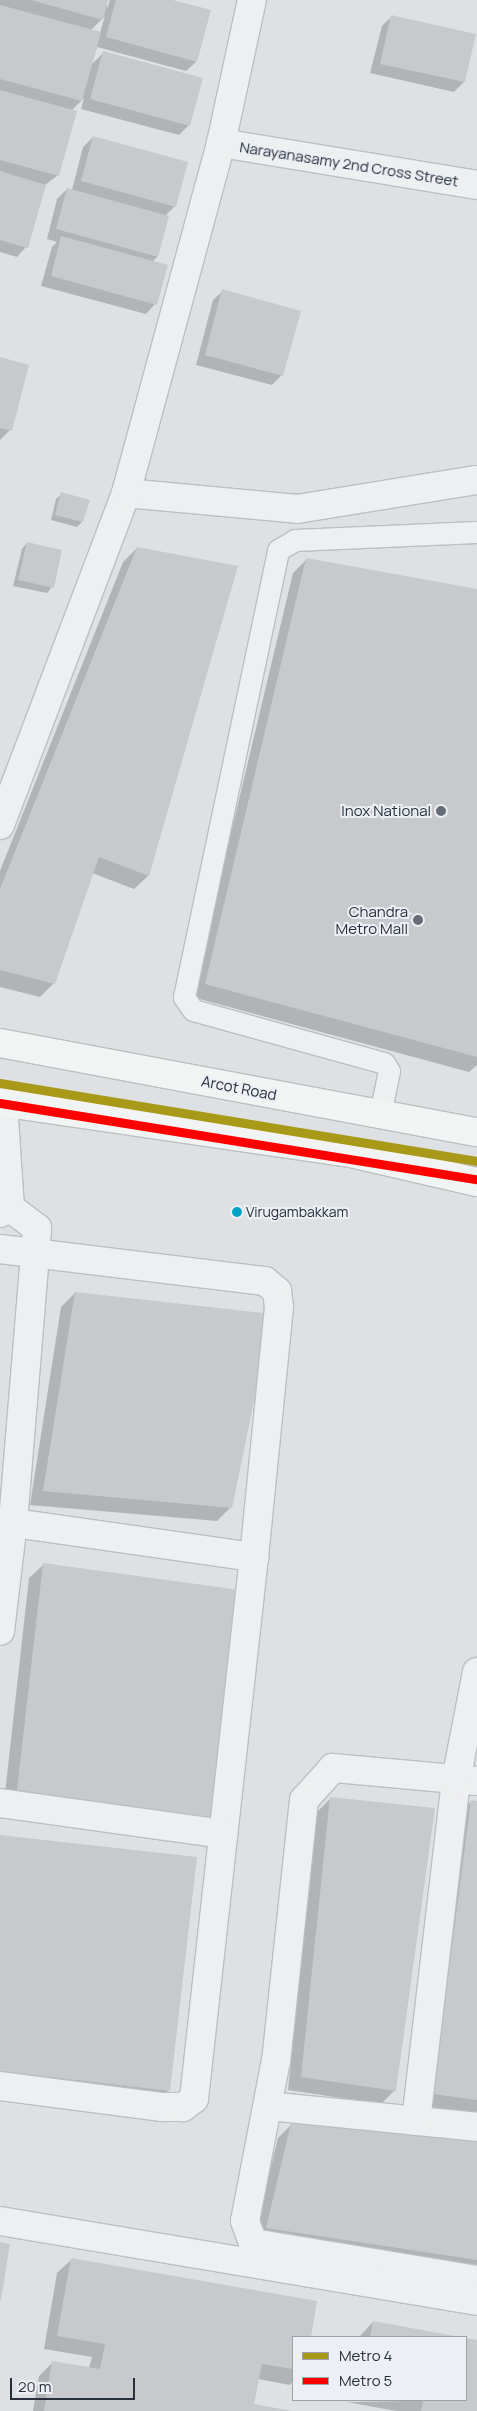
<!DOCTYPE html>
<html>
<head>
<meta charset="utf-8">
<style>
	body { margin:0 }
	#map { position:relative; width:477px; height:2411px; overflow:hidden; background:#dee1e4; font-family:Manrope,sans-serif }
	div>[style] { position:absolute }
	.shadow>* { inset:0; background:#0003 }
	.building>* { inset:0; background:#c7c9cc }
	.roads { filter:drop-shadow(1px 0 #bcbfc2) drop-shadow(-1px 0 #bcbfc2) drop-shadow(0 1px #bcbfc2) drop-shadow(0 -1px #bcbfc2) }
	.lane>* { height:21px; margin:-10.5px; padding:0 10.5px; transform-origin:10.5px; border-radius:10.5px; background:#eeeff0 }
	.street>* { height:28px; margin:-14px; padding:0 14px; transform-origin:14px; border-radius:14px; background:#eeeff0 }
	.primary>* { height:28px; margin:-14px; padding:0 14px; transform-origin:14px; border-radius:14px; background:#f2f4f4 }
	.metro-1>* { height:9px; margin:-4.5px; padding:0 4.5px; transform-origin:4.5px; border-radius:4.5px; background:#a99918 }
	.metro-2>* { height:9px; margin:-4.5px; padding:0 4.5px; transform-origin:4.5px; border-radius:4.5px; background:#f00 }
	.dots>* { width:14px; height:14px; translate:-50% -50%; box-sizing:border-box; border:2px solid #eceff4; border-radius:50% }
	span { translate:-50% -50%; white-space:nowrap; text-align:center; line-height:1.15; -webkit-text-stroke:4px #eceff4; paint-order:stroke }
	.bus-label { font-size:14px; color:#272f3b }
	.left { translate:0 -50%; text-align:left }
	.street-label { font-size:15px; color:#272f3b }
	.poi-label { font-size:15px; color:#272f3b }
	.right { translate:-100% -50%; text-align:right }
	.legend { position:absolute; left:292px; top:2336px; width:175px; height:65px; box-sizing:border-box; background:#eceff4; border:1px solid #9da2aa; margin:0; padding:6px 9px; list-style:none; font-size:15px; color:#272f3b }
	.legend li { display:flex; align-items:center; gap:10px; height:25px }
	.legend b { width:25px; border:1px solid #9da2aa }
	.scale { position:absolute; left:10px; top:2378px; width:125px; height:22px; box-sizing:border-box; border:2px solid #272f3b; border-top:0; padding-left:6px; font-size:15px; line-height:18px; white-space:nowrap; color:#272f3b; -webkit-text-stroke:4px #eceff4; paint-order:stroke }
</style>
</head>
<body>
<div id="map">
	<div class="shadow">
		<i style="clip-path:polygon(evenodd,0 0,107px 0,107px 9px,110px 0,168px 0,196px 62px,186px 71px,97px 47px,91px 65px,104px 52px,189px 125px,179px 135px,81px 109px,84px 98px,71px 111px,58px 175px,45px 185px,26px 247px,17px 257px,0 252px,0 0,105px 16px,100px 33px,91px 30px,105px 16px)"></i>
		<i style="clip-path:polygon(392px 16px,475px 35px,464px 82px,454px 92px,370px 73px,382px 26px)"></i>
		<i style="clip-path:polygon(93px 137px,175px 206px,165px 216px,157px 257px,152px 262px,155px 304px,146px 314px,41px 286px,52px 247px,57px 242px,47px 239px,57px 199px,67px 189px,72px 190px,83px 147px)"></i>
		<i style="clip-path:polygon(223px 291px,282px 375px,272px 385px,196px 365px,213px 300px)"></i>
		<i style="clip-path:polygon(0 358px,10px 430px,0 440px)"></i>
		<i style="clip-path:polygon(62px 494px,82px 522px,77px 527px,51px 520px,56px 499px)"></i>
		<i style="clip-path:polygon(27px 543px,52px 587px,47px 593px,13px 586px,22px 549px)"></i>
		<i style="clip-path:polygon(137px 548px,236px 567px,148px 876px,134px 889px,92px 873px,54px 983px,40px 997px,0 987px,0 871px,123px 562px)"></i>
		<i style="clip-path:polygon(307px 559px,477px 590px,477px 1065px,469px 1072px,192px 997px,293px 573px)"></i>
		<i style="clip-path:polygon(75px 1293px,231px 1507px,217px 1521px,30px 1505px,61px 1307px)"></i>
		<i style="clip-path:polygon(43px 1565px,239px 1592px,3px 1811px,29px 1578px)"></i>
		<i style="clip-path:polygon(331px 1798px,395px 2090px,381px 2104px,288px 2090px,317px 1812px)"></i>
		<i style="clip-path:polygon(472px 1801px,477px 1802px,477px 2115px,420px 2107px,458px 1815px)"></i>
		<i style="clip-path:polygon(0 1837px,169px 2090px,155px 2104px,0 2086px)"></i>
		<i style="clip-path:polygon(292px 2124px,477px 2140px,477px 2275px,253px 2241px,278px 2138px)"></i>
		<i style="clip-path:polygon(71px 2260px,316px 2302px,310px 2337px,293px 2337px,293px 2381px,290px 2385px,258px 2379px,253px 2405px,290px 2411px,33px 2411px,39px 2376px,53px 2362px,89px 2368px,92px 2357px,44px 2349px,57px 2273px)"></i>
		<i style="clip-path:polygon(373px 2322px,453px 2337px,359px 2337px)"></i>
		<i style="clip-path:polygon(466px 2340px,477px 2342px,477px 2411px,396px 2411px,347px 2402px,466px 2400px)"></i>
	</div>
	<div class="building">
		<i style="clip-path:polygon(31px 0,108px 0,103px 20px)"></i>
		<i style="clip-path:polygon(116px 0,173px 0,211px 10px,197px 62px,106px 37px)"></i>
		<i style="clip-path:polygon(0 5px,101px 32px,82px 101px,0 79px)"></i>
		<i style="clip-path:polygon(391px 15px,476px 34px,465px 82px,380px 64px)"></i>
		<i style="clip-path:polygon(103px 51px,203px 78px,190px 126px,90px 99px)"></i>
		<i style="clip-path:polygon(0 90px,77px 111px,59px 176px,0 160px)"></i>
		<i style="clip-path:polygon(93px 136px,188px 162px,176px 207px,81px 181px)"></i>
		<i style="clip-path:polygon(0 171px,46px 185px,28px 248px,0 240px)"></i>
		<i style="clip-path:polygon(67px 188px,169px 216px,158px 257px,56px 229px)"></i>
		<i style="clip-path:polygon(61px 236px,168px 265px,157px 305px,51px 276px)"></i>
		<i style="clip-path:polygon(222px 289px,301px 311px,283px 376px,205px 355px)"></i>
		<i style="clip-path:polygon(0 357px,29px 365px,12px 431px,0 428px)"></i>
		<i style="clip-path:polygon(61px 492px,90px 500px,83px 522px,55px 515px)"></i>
		<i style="clip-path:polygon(27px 542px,62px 550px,54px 588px,18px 580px)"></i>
		<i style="clip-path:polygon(137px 547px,238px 566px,149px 876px,99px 857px,55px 984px,0 970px,0 889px)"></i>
		<i style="clip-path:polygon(306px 558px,477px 589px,477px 1057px,205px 984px)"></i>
		<i style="clip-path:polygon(75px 1292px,272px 1314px,232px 1508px,43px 1491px)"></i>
		<i style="clip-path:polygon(43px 1563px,240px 1590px,213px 1820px,16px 1798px)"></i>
		<i style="clip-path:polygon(330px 1797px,435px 1808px,396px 2091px,301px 2077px)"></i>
		<i style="clip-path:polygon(471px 1800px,477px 1801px,477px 2100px,433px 2094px)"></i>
		<i style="clip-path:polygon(0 1835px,197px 1857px,170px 2091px,0 2071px)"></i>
		<i style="clip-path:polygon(291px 2123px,477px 2139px,477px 2260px,266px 2228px)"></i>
		<i style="clip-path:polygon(0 2242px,10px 2244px,1px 2300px,0 2299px)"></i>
		<i style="clip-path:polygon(71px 2258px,317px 2301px,311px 2337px,293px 2337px,293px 2369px,262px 2364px,254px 2404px,292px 2411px,44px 2411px,52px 2361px,100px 2369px,105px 2344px,57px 2336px)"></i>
		<i style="clip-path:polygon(373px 2321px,455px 2336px,455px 2337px,370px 2337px)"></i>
		<i style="clip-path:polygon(466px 2338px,477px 2340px,477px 2411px,421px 2411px,423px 2400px,466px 2400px)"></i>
	</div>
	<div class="roads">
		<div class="lane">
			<i style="left:380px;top:1114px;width:44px;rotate:-78.2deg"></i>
			<i style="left:389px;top:1071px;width:9px;rotate:-122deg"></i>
			<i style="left:384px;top:1063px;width:198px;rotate:-164.5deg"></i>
			<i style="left:193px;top:1010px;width:16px;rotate:-125deg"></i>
			<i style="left:184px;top:997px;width:457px;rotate:-78.1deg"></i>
			<i style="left:278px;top:550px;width:20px;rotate:-30deg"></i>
			<i style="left:295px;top:540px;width:182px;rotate:-2.5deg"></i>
		</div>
		<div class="street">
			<i style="left:221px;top:143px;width:259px;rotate:9.3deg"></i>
			<i style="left:126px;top:493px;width:172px;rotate:5.3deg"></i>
			<i style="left:297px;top:509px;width:182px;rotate:-9.2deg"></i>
			<i style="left:0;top:825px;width:355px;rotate:-69.2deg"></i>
			<i style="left:126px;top:493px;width:363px;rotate:-74.8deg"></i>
			<i style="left:221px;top:143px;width:146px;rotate:-77.8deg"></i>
			<i style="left:0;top:1213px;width:11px;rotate:-27deg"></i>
			<i style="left:10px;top:1208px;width:105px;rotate:-93.8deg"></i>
			<i style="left:0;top:1249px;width:267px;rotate:6.9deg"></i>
			<i style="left:265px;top:1281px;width:16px;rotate:40deg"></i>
			<i style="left:277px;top:1291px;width:16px;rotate:83deg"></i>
			<i style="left:279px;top:1307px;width:251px;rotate:95.7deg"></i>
			<i style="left:0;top:1521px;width:257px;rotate:8.1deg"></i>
			<i style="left:254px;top:1557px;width:545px;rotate:96.32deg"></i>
			<i style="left:194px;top:2099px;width:14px;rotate:144deg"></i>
			<i style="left:183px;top:2107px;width:21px;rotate:180deg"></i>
			<i style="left:162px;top:2107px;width:163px;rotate:-172.6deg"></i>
			<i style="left:0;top:1631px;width:110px;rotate:-83.2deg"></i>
			<i style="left:13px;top:1522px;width:295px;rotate:-85.3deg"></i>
			<i style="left:37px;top:1228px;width:34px;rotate:-143deg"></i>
			<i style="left:477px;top:1781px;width:145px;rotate:-174.8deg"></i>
			<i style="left:333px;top:1768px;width:43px;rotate:132.2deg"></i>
			<i style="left:304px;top:1800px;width:262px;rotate:96.1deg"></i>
			<i style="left:276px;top:2060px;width:164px;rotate:100.9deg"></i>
			<i style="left:245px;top:2221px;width:23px;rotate:70deg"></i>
			<i style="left:253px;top:2243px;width:227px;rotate:9.4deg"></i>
			<i style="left:0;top:1803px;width:225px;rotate:7.9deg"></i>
			<i style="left:268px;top:2106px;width:210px;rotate:5.7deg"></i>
			<i style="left:416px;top:2121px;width:343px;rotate:-83.3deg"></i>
			<i style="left:456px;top:1780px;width:110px;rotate:-79deg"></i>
			<i style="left:0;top:2221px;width:484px;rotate:9.5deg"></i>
		</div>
		<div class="primary">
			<i style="left:0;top:1043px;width:485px;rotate:10.6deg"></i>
			<i style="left:0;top:1102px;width:355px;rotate:8.3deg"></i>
			<i style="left:351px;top:1153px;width:129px;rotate:13deg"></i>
		</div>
	</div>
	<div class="metro-1">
		<i style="left:0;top:1083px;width:483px;rotate:9.3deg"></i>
	</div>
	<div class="metro-2">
		<i style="left:0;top:1103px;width:483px;rotate:9.1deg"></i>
	</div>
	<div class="dots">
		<i style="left:441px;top:811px;background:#676d76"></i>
		<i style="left:418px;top:920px;background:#676d76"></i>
		<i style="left:237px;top:1212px;background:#02a3c7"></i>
	</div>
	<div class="bus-label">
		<span class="left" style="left:246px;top:1212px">Virugambakkam</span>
	</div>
	<div class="street-label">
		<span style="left:349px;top:164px;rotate:9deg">Narayanasamy 2nd Cross Street</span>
		<span style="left:239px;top:1088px;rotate:11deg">Arcot Road</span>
	</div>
	<div class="poi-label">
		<span class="right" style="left:431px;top:811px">Inox National</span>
		<span class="right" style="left:408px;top:920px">Chandra<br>Metro Mall</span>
	</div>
	<ul class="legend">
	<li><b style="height:6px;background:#a99918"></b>Metro 4</li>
	<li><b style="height:6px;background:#f00"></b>Metro 5</li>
	</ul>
	<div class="scale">20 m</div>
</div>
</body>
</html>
